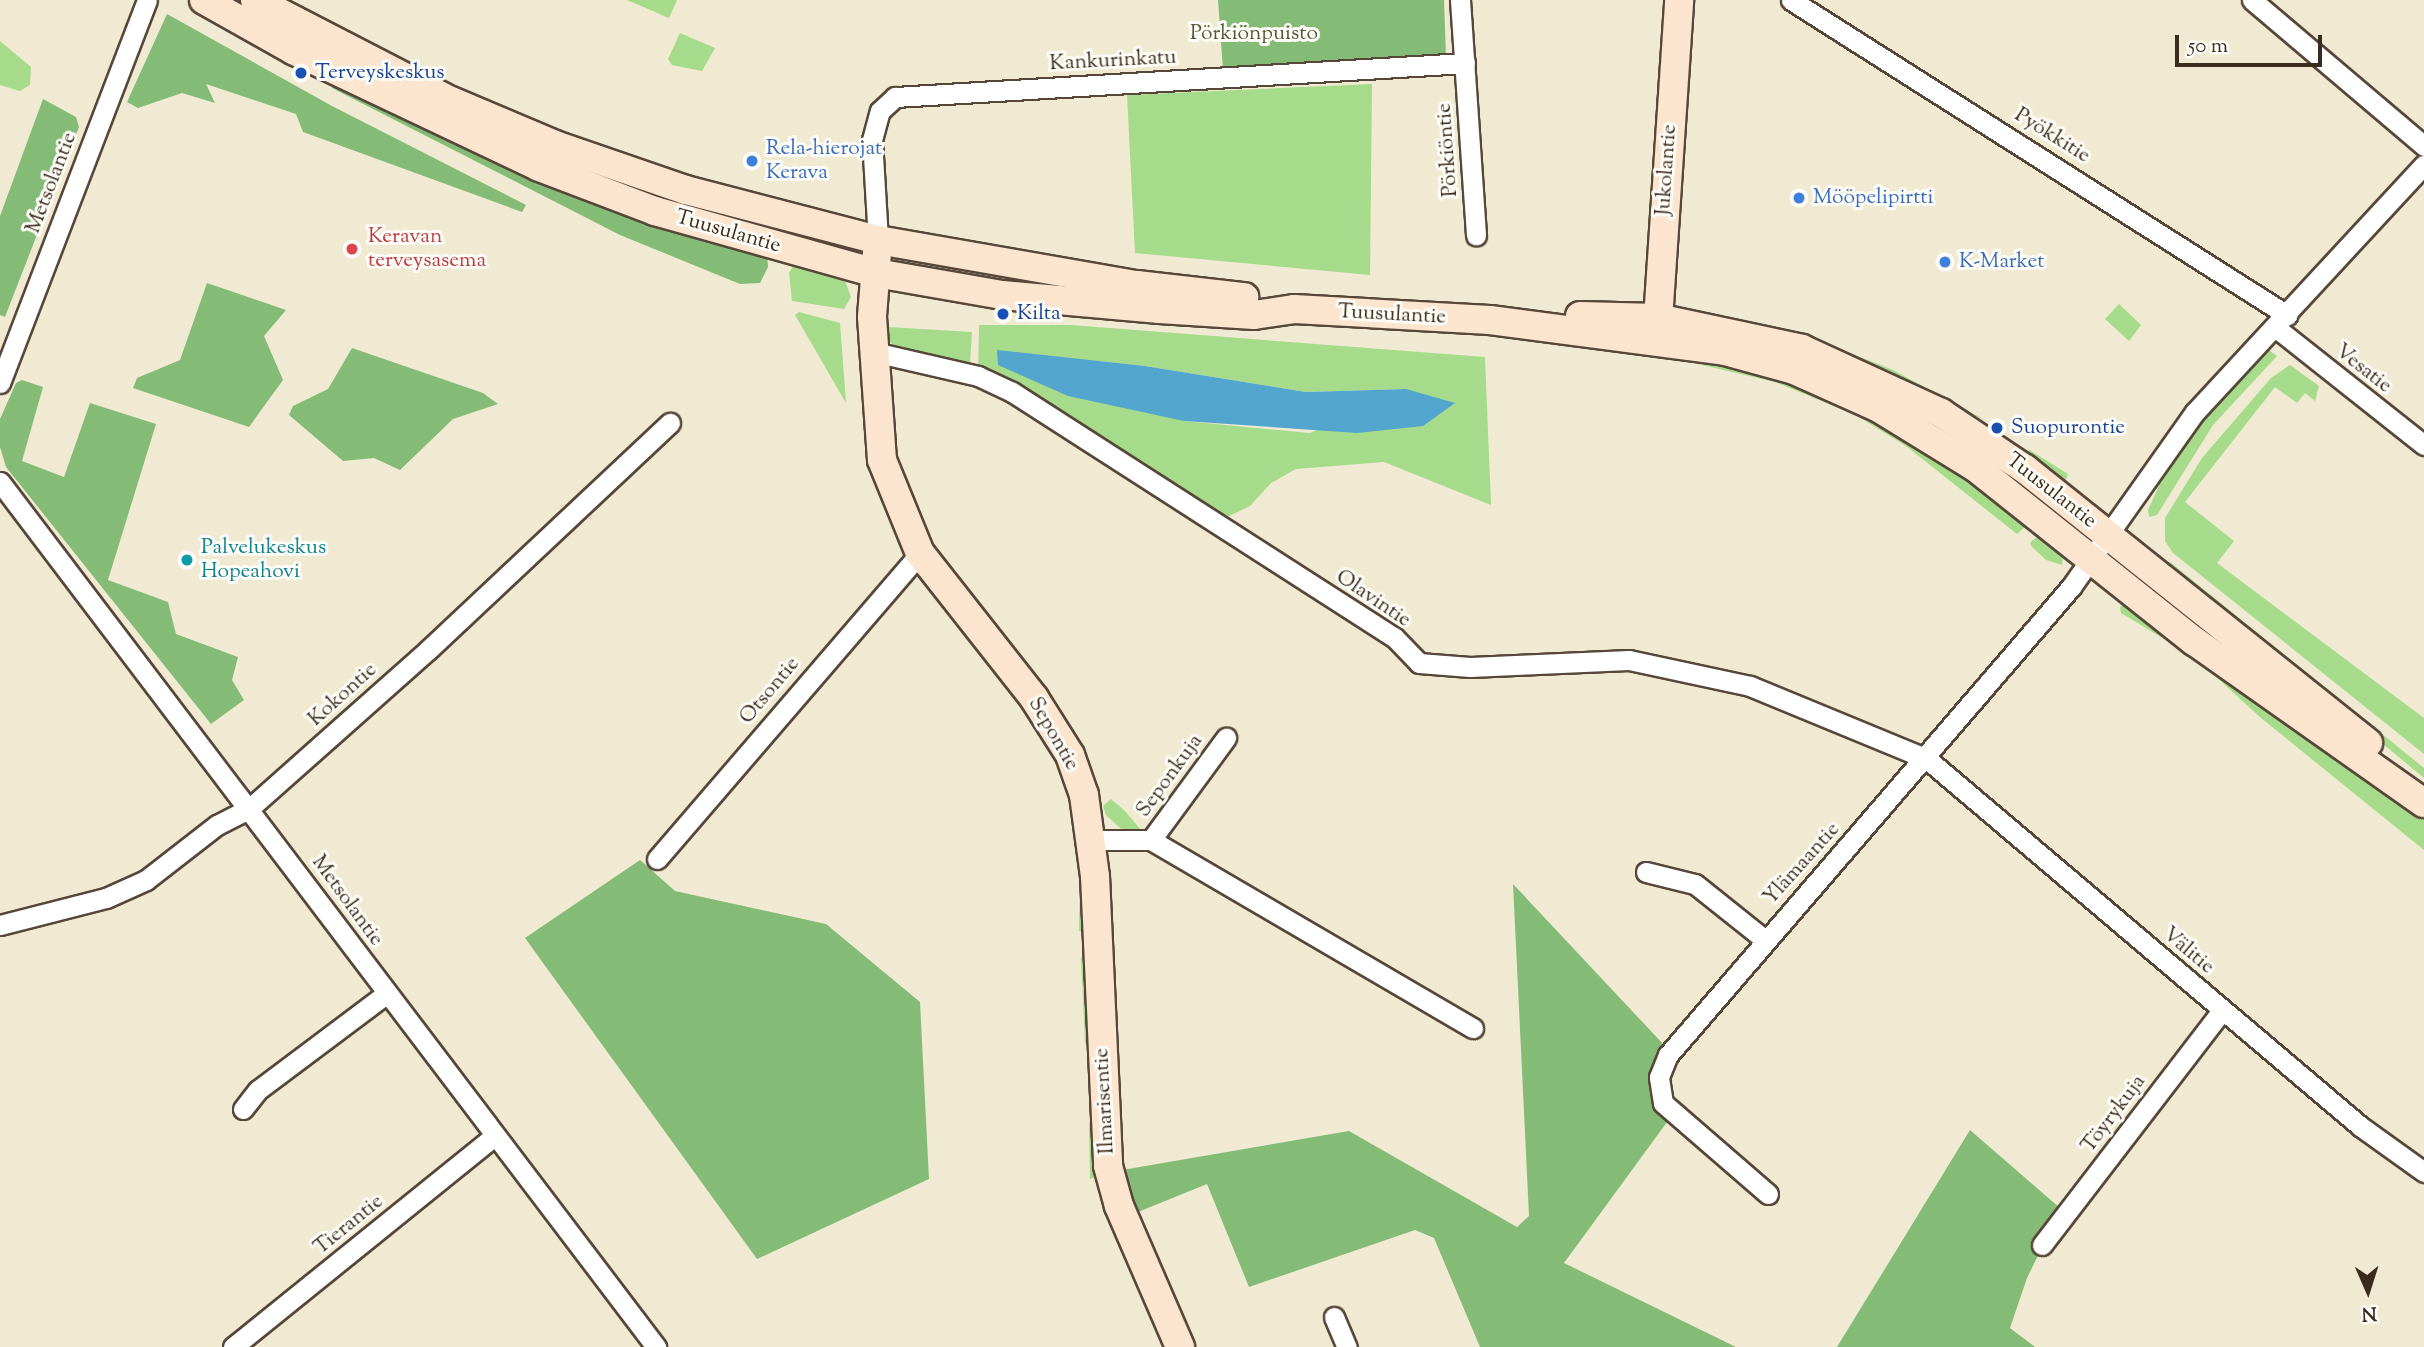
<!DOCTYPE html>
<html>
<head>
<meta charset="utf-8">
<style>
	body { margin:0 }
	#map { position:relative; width:2424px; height:1347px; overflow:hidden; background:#f1ead2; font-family:"Sorts Mill Goudy",serif }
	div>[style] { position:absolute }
	.green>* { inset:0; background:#a5db8b }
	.forest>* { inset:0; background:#84bb77 }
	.water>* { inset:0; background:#52a5cd }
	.roads { filter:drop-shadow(2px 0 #564739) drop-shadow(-2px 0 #564739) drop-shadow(0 2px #564739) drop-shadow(0 -2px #564739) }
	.street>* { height:19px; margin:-9.5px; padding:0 9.5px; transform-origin:9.5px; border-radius:9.5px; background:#fff }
	.secondary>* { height:28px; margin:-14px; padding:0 14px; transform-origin:14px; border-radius:14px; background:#fce5cf }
	.dots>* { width:19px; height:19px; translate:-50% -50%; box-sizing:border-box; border:4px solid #fdfcf7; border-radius:50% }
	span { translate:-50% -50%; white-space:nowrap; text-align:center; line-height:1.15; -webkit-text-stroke:6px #fdfcf7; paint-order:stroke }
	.park-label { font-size:21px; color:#565639 }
	.street-label { font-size:21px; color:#3b2a1e }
	.transit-label { font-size:21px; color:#164399 }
	.left { translate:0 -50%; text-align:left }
	.shop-label { font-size:21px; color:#366cbe }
	.health-label { font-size:21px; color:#be3a42 }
	.culture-label { font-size:21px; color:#0d838f }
	.north { position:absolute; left:2333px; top:1256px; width:70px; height:70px; -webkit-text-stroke:5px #fdfcf7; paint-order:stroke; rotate:177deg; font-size:19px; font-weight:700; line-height:28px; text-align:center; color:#3b2a1e }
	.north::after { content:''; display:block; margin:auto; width:24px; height:32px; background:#3b2a1e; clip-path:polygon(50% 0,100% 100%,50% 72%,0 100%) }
	.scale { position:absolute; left:2175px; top:35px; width:147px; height:32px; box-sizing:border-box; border:4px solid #3b2a1e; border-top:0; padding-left:9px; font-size:21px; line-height:24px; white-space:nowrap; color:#3b2a1e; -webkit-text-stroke:5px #fdfcf7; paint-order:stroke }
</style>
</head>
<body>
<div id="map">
	<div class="green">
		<i style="clip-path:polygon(627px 0,677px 0,669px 18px)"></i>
		<i style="clip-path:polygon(680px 33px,715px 48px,702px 71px,672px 65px,668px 59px)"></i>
		<i style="clip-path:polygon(0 41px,31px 67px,30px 85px,20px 91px,0 85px)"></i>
		<i style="clip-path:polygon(1372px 84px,1370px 275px,1135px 253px,1127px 95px)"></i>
		<i style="clip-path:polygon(798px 258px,844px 278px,851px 297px,844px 309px,792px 301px,789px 273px)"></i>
		<i style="clip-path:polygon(2119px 304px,2141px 325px,2129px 341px,2105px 319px)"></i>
		<i style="clip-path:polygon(799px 312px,840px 323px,846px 403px,795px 315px)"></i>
		<i style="clip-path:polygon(evenodd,979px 325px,1071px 325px,1485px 357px,1491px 505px,1384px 462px,1296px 469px,1271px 483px,1250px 506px,1225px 518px,978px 376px,979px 325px,997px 351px,1145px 366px,1306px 392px,1406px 389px,1310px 433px,1184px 421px,997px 351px)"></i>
		<i style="clip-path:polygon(888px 327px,972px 332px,970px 363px,902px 354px,890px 342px)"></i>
		<i style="clip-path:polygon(1830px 345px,1893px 370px,1987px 421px,1833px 351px)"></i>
		<i style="clip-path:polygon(2267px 349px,2277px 356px,2213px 425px,2157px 515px,2149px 517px,2148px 510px,2174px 453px)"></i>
		<i style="clip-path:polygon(1673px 353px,1779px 377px,1858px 409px,2033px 520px,2017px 534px,1906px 446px,1854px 414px,1775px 382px,1668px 357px)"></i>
		<i style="clip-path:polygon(2290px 365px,2319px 386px,2315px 401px,2305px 393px,2297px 403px,2275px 387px,2185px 502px,2234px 541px,2217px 563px,2424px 718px,2424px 754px,2173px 553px,2165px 541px,2165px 518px,2202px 458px,2271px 378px)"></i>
		<i style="clip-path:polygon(2028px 449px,2068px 474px,2065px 483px,2036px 462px)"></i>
		<i style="clip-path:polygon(2043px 531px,2063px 554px,2062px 565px,2046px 560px,2032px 547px,2030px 543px)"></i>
		<i style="clip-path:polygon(2164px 562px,2170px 562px,2424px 768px,2424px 778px)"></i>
		<i style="clip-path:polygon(2127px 602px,2168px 638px,2164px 639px,2121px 613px,2120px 607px)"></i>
		<i style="clip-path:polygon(2202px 664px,2424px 817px,2424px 850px,2261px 718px)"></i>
		<i style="clip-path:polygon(1111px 799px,1125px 811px,1141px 830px,1137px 833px,1120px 828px,1106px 815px,1103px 806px)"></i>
		<i style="clip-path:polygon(1080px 876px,1083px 880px,1084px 932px,1079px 931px)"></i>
		<i style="clip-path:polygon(1087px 950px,1090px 1047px,1085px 1043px,1081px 958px)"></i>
		<i style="clip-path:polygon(1089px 1120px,1101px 1175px,1090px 1179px)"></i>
	</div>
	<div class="forest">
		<i style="clip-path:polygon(1218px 0,1444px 0,1446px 57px,1223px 70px)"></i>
		<i style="clip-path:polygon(167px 14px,332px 106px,526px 205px,522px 212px,303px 132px,296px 114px,206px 84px,215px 103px,182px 93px,138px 108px,127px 102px)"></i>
		<i style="clip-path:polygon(332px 82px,767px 254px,768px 267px,760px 283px,740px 284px,620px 235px,332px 88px)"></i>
		<i style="clip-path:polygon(43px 99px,76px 117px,79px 127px,5px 317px,0 315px,0 216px)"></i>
		<i style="clip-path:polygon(207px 283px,286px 310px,264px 336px,283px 380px,249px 427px,133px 388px,137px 378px,180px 360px)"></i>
		<i style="clip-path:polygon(352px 348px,483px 393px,498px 404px,453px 419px,400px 470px,374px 458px,343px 461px,289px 415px,293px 406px,328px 389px)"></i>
		<i style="clip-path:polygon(22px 380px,43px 387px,22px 461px,64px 477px,90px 403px,156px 424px,108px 580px,168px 602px,176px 634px,238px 657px,232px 680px,244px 700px,211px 724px,6px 467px,0 447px,0 419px,16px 383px)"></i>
		<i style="clip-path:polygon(640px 860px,675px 891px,826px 924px,920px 1002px,929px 1179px,757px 1259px,525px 938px)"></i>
		<i style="clip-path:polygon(1513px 884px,1664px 1045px,1650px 1072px,1655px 1106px,1670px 1118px,1564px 1263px,1736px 1347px,1480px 1347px,1434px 1238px,1415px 1230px,1249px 1287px,1207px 1184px,1138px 1212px,1122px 1170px,1349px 1131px,1517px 1227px,1529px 1216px)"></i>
		<i style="clip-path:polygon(1970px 1130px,2061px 1209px,2027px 1278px,2010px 1328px,2035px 1347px,1837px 1347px)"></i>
	</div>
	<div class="water">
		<i style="clip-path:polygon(997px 350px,1145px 366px,1306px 392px,1406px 389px,1455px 403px,1423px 426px,1357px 433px,1184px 421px,1068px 396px,998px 365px)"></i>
	</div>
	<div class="roads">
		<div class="street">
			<i style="left:1460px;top:0;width:236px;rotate:86.1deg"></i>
			<i style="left:1791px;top:0;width:588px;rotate:32.42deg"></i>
			<i style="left:2252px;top:0;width:226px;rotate:40.3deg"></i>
			<i style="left:878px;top:240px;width:100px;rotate:-93.4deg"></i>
			<i style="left:872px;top:140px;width:30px;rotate:-75deg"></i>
			<i style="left:880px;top:111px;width:21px;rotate:-43deg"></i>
			<i style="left:895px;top:97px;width:571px;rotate:-3.41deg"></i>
			<i style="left:2275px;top:327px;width:190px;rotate:38.4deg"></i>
			<i style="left:874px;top:352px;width:107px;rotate:13deg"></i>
			<i style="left:978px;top:376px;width:38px;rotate:25deg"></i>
			<i style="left:1012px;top:392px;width:454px;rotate:32.7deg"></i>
			<i style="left:1394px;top:637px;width:36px;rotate:46deg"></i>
			<i style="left:1419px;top:663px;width:51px;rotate:4.5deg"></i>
			<i style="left:1470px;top:667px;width:159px;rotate:-2.5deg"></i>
			<i style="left:1629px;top:660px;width:124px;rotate:12.1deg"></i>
			<i style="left:1750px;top:686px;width:191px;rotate:22.4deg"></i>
			<i style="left:1927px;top:759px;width:568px;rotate:40.28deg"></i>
			<i style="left:2360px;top:1126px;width:79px;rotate:35.7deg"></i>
			<i style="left:0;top:383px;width:410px;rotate:-69deg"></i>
			<i style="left:0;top:482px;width:1086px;rotate:52.82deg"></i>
			<i style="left:1092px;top:840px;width:59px"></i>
			<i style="left:1151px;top:840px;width:373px;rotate:30.3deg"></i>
			<i style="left:1151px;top:840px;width:127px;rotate:-53.7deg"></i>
			<i style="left:657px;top:859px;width:403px;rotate:-49.3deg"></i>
			<i style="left:1646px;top:872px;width:50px;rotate:13.8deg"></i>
			<i style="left:1695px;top:884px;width:88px;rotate:38.6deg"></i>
			<i style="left:0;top:925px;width:109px;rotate:-14.3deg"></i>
			<i style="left:106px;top:898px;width:44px;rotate:-24.2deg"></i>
			<i style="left:146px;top:880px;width:90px;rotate:-37.8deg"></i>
			<i style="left:217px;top:825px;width:37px;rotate:-27deg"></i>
			<i style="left:250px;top:808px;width:238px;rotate:-41.6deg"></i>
			<i style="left:428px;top:650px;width:332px;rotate:-43.2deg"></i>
			<i style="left:243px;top:1109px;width:24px;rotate:-52deg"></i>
			<i style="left:258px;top:1090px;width:161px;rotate:-36.9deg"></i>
			<i style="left:1768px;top:1194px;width:139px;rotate:-139.1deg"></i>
			<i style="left:1663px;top:1103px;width:26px;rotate:-99deg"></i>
			<i style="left:1659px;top:1077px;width:24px;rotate:-68deg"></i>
			<i style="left:1668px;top:1055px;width:618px;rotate:-49.27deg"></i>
			<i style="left:2071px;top:587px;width:214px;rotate:-54.7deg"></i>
			<i style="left:2195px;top:412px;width:337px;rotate:-47.2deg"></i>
			<i style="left:2042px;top:1245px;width:296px;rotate:-52.5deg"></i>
			<i style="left:1334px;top:1317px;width:33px;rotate:67deg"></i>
			<i style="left:233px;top:1347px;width:334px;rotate:-38.9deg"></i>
		</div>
		<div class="secondary">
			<i style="left:204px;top:0;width:102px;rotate:29.3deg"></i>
			<i style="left:293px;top:50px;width:272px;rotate:25.4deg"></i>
			<i style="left:539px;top:167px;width:124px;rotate:20.8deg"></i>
			<i style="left:655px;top:211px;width:230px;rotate:15.7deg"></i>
			<i style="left:876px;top:273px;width:128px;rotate:9.9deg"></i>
			<i style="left:1002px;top:295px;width:158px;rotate:5.1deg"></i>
			<i style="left:1159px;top:309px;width:95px;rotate:3.6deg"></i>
			<i style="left:1254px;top:315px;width:40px;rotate:-8.5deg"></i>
			<i style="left:1294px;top:309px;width:196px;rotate:3.2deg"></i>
			<i style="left:1490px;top:320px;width:237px;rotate:7.5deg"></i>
			<i style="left:1725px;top:351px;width:72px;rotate:15.4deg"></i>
			<i style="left:1794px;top:370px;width:93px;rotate:24.1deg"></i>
			<i style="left:1879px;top:408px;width:113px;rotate:31.6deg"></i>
			<i style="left:1975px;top:467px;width:280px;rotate:38.5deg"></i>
			<i style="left:2194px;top:641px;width:281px;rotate:35.2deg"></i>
			<i style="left:255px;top:0;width:220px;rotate:27.3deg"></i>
			<i style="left:451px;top:101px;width:113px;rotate:22.9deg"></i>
			<i style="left:555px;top:145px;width:139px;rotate:19deg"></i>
			<i style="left:686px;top:190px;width:198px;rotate:14.6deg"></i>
			<i style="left:878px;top:240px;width:263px;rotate:9.9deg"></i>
			<i style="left:1137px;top:285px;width:108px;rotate:6.4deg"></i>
			<i style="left:878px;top:240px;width:77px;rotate:94.5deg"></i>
			<i style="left:872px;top:317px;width:143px;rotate:86deg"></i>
			<i style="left:882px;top:460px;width:100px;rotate:67.8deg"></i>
			<i style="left:920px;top:553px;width:184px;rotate:51.8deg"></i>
			<i style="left:1034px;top:698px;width:67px;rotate:57.7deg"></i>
			<i style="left:1070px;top:755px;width:42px;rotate:70.7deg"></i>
			<i style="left:1084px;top:795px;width:82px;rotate:82.3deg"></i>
			<i style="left:1095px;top:876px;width:290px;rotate:87.4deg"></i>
			<i style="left:1108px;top:1166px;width:41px;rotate:74.6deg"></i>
			<i style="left:1119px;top:1206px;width:154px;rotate:66.6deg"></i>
			<i style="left:1580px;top:316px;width:78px;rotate:1.5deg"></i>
			<i style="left:1658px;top:318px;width:147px;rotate:12.1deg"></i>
			<i style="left:1802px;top:349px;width:153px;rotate:24.7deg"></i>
			<i style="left:1941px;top:413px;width:101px;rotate:33.7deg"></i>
			<i style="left:2025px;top:469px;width:439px;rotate:38.6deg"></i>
			<i style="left:1657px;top:335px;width:336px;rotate:-86.2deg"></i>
		</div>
	</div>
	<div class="dots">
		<i style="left:301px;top:73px;background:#1a4fb4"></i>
		<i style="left:752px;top:161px;background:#3f7fe0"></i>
		<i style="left:1799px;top:198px;background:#3f7fe0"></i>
		<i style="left:352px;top:249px;background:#e0444e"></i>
		<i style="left:1945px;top:262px;background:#3f7fe0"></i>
		<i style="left:1003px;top:314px;background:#1a4fb4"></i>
		<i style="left:1997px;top:428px;background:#1a4fb4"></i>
		<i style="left:187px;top:560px;background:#0f9aa8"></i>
	</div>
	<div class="park-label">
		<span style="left:1254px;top:34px">Pörkiönpuisto</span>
	</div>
	<div class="street-label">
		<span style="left:1113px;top:61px;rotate:-3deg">Kankurinkatu</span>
		<span style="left:2052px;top:136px;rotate:32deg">Pyökkitie</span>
		<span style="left:1448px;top:150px;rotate:-94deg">Pörkiöntie</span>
		<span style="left:1667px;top:170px;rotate:-86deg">Jukolantie</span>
		<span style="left:52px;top:183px;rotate:-69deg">Metsolantie</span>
		<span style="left:728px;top:232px;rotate:16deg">Tuusulantie</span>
		<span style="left:1392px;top:315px;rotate:3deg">Tuusulantie</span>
		<span style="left:2363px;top:369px;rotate:38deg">Vesatie</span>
		<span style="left:2051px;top:491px;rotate:38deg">Tuusulantie</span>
		<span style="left:1373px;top:599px;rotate:34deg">Olavintie</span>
		<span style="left:770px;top:691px;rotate:-50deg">Otsontie</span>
		<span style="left:343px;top:695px;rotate:-42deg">Kokontie</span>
		<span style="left:1053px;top:734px;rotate:60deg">Sepontie</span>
		<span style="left:1170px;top:776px;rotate:-54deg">Seponkuja</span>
		<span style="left:1802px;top:864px;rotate:-48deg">Ylämaantie</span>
		<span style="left:347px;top:901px;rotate:54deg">Metsolantie</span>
		<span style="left:2188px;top:951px;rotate:40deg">Välitie</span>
		<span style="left:1105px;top:1101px;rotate:-93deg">Ilmarisentie</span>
		<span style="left:2114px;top:1114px;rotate:-53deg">Töyrykuja</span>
		<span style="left:349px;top:1225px;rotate:-39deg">Tierantie</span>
	</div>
	<div class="transit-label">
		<span class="left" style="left:315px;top:73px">Terveyskeskus</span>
		<span class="left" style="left:1017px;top:314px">Kilta</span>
		<span class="left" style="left:2011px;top:428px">Suopurontie</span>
	</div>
	<div class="shop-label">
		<span class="left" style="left:766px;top:161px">Rela-hierojat<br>Kerava</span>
		<span class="left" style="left:1813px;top:198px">Mööpelipirtti</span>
		<span class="left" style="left:1959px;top:262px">K-Market</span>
	</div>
	<div class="health-label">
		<span class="left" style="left:368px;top:249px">Keravan<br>terveysasema</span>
	</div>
	<div class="culture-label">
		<span class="left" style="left:201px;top:560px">Palvelukeskus<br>Hopeahovi</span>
	</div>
	<div class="north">N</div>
	<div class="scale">50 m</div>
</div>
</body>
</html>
